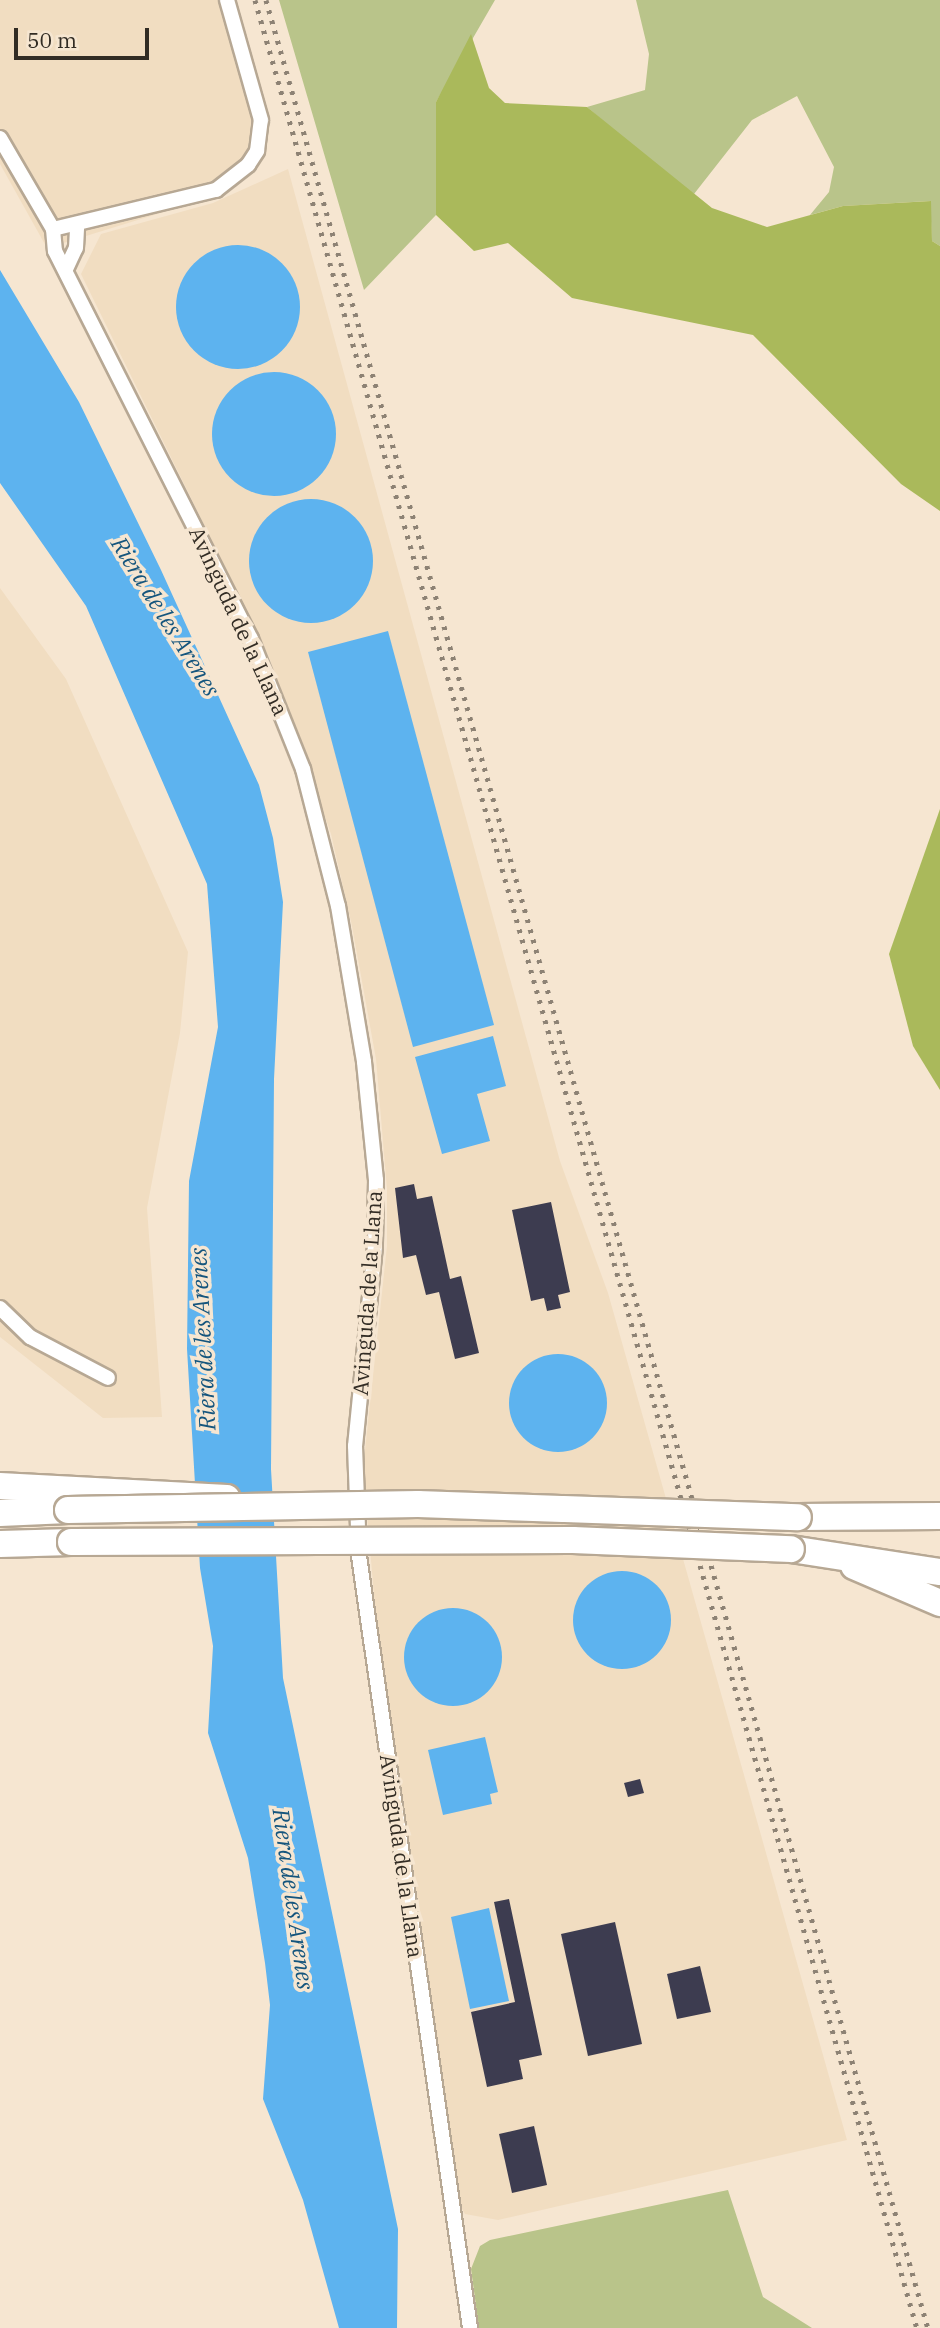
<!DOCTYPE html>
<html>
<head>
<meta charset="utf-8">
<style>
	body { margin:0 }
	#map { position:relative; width:940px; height:2328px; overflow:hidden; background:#f6e6d1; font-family:"IBM Plex Serif",serif }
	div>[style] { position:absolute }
	.built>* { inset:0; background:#f1ddc1 }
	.green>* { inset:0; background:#b9c48a }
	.forest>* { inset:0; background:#aab95b }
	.water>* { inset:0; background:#5db3ef }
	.round { border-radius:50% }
	.building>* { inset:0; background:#3d3c50 }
	.roads { filter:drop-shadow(2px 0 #b7a894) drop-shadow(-2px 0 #b7a894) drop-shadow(0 2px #b7a894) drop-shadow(0 -2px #b7a894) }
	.minor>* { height:14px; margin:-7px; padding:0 7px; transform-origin:7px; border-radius:7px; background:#fff }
	.motorway>* { height:26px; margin:-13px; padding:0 13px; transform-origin:13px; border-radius:13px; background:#fff }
	.rail>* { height:5px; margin-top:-2.5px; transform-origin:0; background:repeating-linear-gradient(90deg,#8d8274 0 3.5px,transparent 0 10.5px) }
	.bridges { filter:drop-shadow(2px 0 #b7a894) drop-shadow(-2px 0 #b7a894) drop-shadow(0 2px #b7a894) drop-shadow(0 -2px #b7a894) }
	.motorway-bridge>* { height:26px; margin:-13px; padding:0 13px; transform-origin:13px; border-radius:13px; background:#fff }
	span { translate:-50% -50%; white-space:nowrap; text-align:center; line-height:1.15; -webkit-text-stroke:7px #f6e6d1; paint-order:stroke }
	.street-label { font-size:21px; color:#322c24 }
	.water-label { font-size:23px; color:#15557d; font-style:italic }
	.scale { position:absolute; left:14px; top:28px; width:135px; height:32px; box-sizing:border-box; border:4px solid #322c24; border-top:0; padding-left:9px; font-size:21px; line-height:24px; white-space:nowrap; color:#322c24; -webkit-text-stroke:5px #f6e6d1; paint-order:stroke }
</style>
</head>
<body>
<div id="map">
	<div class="built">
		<i style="clip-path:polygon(0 0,233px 0,269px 123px,257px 168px,196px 202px,47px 248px,0 164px)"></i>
		<i style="clip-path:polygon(288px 169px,560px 1161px,608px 1293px,847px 2140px,498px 2220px,465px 2214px,459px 2204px,378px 1640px,363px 1469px,387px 1246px,387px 1189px,376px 1059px,352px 926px,331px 834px,269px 657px,81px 274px,101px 234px,213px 203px)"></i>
		<i style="clip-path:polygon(0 588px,66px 679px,188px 952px,180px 1033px,147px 1208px,162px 1417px,103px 1418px,0 1337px)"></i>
	</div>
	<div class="green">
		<i style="clip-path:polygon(279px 0,495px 0,436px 102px,436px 215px,364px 290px)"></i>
		<i style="clip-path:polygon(636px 0,940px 0,940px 246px,932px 241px,930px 201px,843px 206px,810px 215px,829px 192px,834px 167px,797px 96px,752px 120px,694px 194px,652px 163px,587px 107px,645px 90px,649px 54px)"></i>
		<i style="clip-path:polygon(728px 2190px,763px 2297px,812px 2328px,479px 2328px,471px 2269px,480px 2246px,490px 2240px)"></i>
	</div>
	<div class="forest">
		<i style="clip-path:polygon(471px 34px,489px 88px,505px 103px,587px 107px,712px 208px,767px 227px,843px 206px,931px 201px,932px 241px,940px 246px,940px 511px,901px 484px,753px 335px,572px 298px,508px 243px,474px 251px,436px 215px,436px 102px)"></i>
		<i style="clip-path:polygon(940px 809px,940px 1090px,913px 1046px,889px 954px)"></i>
	</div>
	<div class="water">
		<i class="round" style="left:176px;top:245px;width:124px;height:124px"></i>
		<i style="clip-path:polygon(0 270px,79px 402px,161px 570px,259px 785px,273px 838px,283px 902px,274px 1079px,271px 1469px,283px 1678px,398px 2229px,397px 2328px,339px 2328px,303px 2200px,263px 2099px,270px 2005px,265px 1963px,248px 1858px,208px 1733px,213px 1646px,200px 1568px,187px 1349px,189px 1181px,218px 1027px,207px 884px,86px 606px,0 483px)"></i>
		<i class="round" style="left:212px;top:372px;width:124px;height:124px"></i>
		<i class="round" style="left:249px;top:499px;width:124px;height:124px"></i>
		<i style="clip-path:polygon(388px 631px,494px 1025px,413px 1047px,308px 652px)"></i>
		<i style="clip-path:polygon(493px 1036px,506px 1086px,477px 1094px,490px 1141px,442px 1154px,415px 1057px)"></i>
		<i class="round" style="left:509px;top:1354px;width:98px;height:98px"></i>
		<i class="round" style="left:573px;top:1571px;width:98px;height:98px"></i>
		<i class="round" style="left:404px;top:1608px;width:98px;height:98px"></i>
		<i style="clip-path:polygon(485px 1737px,498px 1792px,490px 1794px,492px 1804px,443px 1815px,428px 1750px)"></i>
		<i style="clip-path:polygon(489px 1908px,509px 2001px,470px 2009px,451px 1917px)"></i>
	</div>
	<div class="building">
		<i style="clip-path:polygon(414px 1184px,417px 1199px,432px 1196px,450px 1279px,461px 1276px,479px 1353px,455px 1359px,439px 1292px,426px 1295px,416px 1255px,403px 1258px,395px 1188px)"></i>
		<i style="clip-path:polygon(551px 1202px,570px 1292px,558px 1295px,561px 1308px,547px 1311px,544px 1298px,531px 1301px,512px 1210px)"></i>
		<i style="clip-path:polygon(640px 1779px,644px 1793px,628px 1797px,624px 1783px)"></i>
		<i style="clip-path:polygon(509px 1899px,542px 2055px,519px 2060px,523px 2079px,487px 2087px,471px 2012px,515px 2002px,494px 1902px)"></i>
		<i style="clip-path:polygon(615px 1922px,642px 2044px,588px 2056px,561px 1934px)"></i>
		<i style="clip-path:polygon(700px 1966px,711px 2012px,677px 2019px,667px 1974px)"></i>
		<i style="clip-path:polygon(534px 2126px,547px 2185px,512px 2193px,499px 2134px)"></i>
	</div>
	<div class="roads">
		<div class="minor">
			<i style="left:0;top:138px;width:105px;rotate:59.8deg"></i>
			<i style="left:53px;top:229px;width:22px;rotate:85deg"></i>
			<i style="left:55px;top:251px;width:435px;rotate:63.2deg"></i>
			<i style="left:251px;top:639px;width:140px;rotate:68.2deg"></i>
			<i style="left:303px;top:769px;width:141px;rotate:75.7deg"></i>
			<i style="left:338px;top:906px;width:158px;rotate:80.5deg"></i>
			<i style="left:364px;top:1062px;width:119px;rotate:84.2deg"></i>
			<i style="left:376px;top:1180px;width:66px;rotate:90.9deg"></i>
			<i style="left:375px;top:1246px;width:201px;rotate:95.7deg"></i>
			<i style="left:355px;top:1446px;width:110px;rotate:87.9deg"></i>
			<i style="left:359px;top:1556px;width:780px;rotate:81.82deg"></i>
			<i style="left:53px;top:229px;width:168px;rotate:-13.5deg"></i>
			<i style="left:216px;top:190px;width:41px;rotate:-38deg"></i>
			<i style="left:248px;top:165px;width:17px;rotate:-57deg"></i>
			<i style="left:257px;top:151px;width:31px;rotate:-83deg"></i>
			<i style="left:261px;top:120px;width:125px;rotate:-105.8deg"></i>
			<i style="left:66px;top:269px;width:23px;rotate:-65deg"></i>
			<i style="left:76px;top:248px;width:22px;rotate:-87deg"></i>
			<i style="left:0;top:1308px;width:42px;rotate:44deg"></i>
			<i style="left:30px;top:1337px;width:88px;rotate:27.7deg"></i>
		</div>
		<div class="motorway">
			<i style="left:0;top:1486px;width:227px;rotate:3deg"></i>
			<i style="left:0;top:1513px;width:68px;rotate:-2.5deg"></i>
			<i style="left:798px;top:1517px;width:142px;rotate:-0.4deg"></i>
			<i style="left:0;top:1544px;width:71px;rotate:-1.6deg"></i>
			<i style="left:791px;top:1549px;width:151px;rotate:8.8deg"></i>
			<i style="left:854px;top:1566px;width:94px;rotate:23.3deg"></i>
		</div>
	</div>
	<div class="rail">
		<i style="left:255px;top:0;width:2420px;rotate:74.13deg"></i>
		<i style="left:266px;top:0;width:2420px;rotate:74.13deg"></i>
	</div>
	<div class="bridges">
		<div class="motorway-bridge">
			<i style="left:68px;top:1510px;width:350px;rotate:-1deg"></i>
			<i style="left:418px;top:1504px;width:380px;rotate:2deg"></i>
			<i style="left:71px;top:1542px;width:502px;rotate:-0.23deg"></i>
			<i style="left:573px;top:1540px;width:218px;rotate:2.4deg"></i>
		</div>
	</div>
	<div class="street-label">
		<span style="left:239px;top:621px;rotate:65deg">Avinguda de la Llana</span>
		<span style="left:367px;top:1293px;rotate:-86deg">Avinguda de la Llana</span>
		<span style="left:402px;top:1856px;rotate:82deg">Avinguda de la Llana</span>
	</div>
	<div class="water-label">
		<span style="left:166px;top:616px;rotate:58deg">Riera de les Arenes</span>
		<span style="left:202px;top:1339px;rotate:-93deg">Riera de les Arenes</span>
		<span style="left:294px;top:1899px;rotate:82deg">Riera de les Arenes</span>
	</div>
	<div class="scale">50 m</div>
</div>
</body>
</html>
